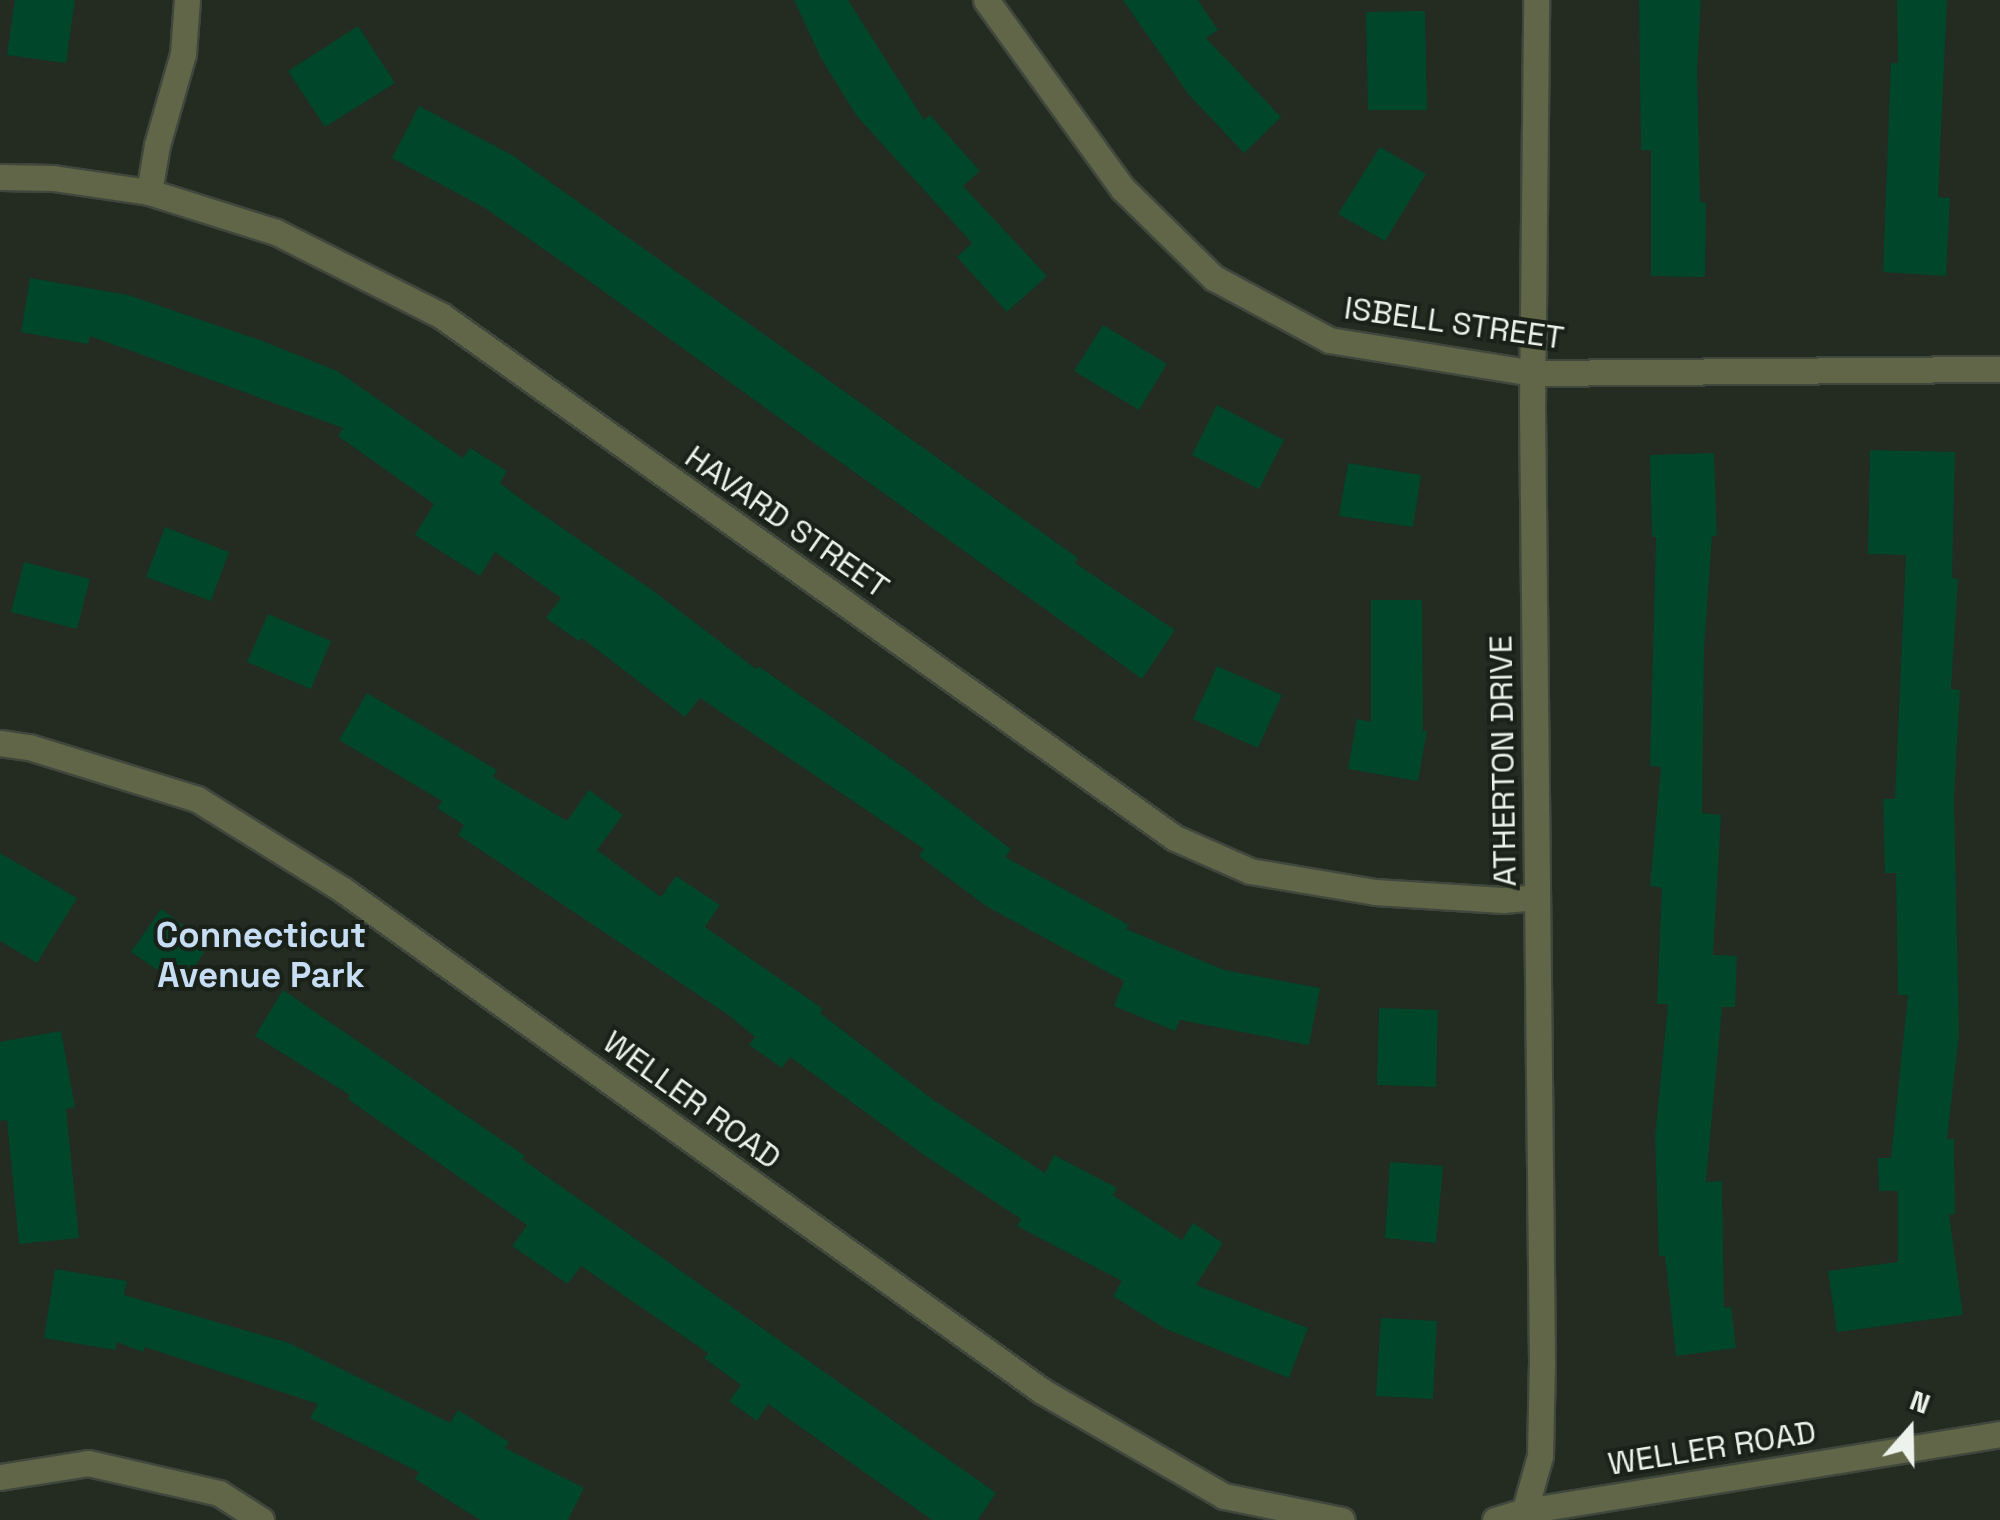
<!DOCTYPE html>
<html>
<head>
<meta charset="utf-8">
<style>
	body { margin:0 }
	#map { position:relative; width:2000px; height:1520px; overflow:hidden; background:#242b21; font-family:"Space Grotesk",sans-serif }
	div>[style] { position:absolute }
	.building>* { inset:0; background:#00462b }
	.roads { filter:drop-shadow(2px 0 #40473d) drop-shadow(-2px 0 #40473d) drop-shadow(0 2px #40473d) drop-shadow(0 -2px #40473d) }
	.minor>* { height:25px; margin:-12.5px; padding:0 12.5px; transform-origin:12.5px; border-radius:12.5px; background:#616648 }
	span { translate:-50% -50%; white-space:nowrap; text-align:center; line-height:1.15; -webkit-text-stroke:8px #1a2118; paint-order:stroke }
	.street-label { font-size:32px; color:#eef2ec }
	.neighbourhood-label { font-size:35px; color:#c6ddf3; font-weight:700 }
	.north { position:absolute; left:1860px; top:1380px; width:100px; height:100px; -webkit-text-stroke:8px #1a2118; paint-order:stroke; rotate:20deg; font-size:28px; font-weight:700; line-height:40px; text-align:center; color:#eef2ec }
	.north::after { content:''; display:block; margin:auto; width:35px; height:45px; background:#eef2ec; clip-path:polygon(50% 0,100% 100%,50% 72%,0 100%) }
</style>
</head>
<body>
<div id="map">
	<div class="building">
		<i style="clip-path:polygon(15px 0,75px 0,66px 63px,7px 55px)"></i>
		<i style="clip-path:polygon(794px 0,848px 0,924px 120px,930px 115px,980px 171px,963px 186px,1047px 276px,1007px 312px,957px 257px,972px 243px,856px 115px,821px 58px)"></i>
		<i style="clip-path:polygon(1123px 0,1198px 0,1218px 30px,1206px 38px,1281px 117px,1244px 153px,1189px 95px)"></i>
		<i style="clip-path:polygon(1639px 0,1701px 0,1697px 70px,1700px 202px,1706px 203px,1705px 277px,1651px 276px,1651px 150px,1641px 150px)"></i>
		<i style="clip-path:polygon(1897px 0,1947px 0,1938px 197px,1950px 198px,1946px 276px,1883px 272px,1891px 63px,1898px 63px)"></i>
		<i style="clip-path:polygon(1425px 11px,1427px 110px,1368px 110px,1366px 12px)"></i>
		<i style="clip-path:polygon(358px 26px,395px 83px,325px 127px,288px 71px)"></i>
		<i style="clip-path:polygon(419px 106px,512px 155px,584px 206px,1078px 558px,1075px 563px,1175px 630px,1142px 679px,585px 278px,485px 208px,392px 158px)"></i>
		<i style="clip-path:polygon(1380px 147px,1426px 174px,1385px 241px,1338px 214px)"></i>
		<i style="clip-path:polygon(30px 278px,128px 295px,260px 340px,337px 371px,463px 458px,470px 448px,507px 471px,500px 483px,526px 503px,652px 590px,756px 669px,758px 666px,910px 772px,1011px 849px,1005px 857px,1129px 925px,1126px 929px,1224px 970px,1320px 988px,1309px 1045px,1180px 1020px,1175px 1031px,1114px 1006px,1124px 981px,986px 906px,919px 856px,924px 849px,700px 698px,685px 717px,582px 638px,579px 641px,546px 618px,561px 598px,495px 552px,480px 576px,415px 535px,434px 504px,338px 436px,343px 428px,90px 336px,88px 344px,21px 332px)"></i>
		<i style="clip-path:polygon(1103px 325px,1167px 364px,1139px 410px,1074px 371px)"></i>
		<i style="clip-path:polygon(1217px 405px,1284px 440px,1259px 489px,1192px 455px)"></i>
		<i style="clip-path:polygon(1870px 450px,1955px 452px,1952px 578px,1958px 579px,1951px 689px,1960px 690px,1954px 798px,1959px 1034px,1947px 1139px,1954px 1139px,1955px 1214px,1949px 1214px,1963px 1315px,1837px 1332px,1828px 1271px,1898px 1262px,1898px 1191px,1879px 1191px,1878px 1158px,1891px 1158px,1908px 995px,1898px 995px,1896px 873px,1885px 873px,1883px 799px,1895px 799px,1906px 555px,1868px 554px)"></i>
		<i style="clip-path:polygon(1714px 453px,1717px 536px,1712px 536px,1704px 649px,1702px 813px,1721px 815px,1713px 955px,1737px 956px,1735px 1007px,1722px 1007px,1706px 1182px,1722px 1181px,1724px 1308px,1731px 1307px,1736px 1348px,1676px 1356px,1665px 1256px,1659px 1256px,1655px 1137px,1668px 1004px,1657px 1004px,1662px 888px,1650px 886px,1661px 767px,1650px 766px,1656px 537px,1652px 537px,1650px 455px)"></i>
		<i style="clip-path:polygon(1348px 463px,1421px 475px,1413px 527px,1339px 516px)"></i>
		<i style="clip-path:polygon(165px 527px,229px 552px,211px 601px,146px 577px)"></i>
		<i style="clip-path:polygon(24px 562px,90px 579px,77px 629px,11px 612px)"></i>
		<i style="clip-path:polygon(1371px 600px,1422px 600px,1423px 731px,1427px 731px,1418px 781px,1348px 769px,1357px 719px,1371px 722px)"></i>
		<i style="clip-path:polygon(268px 614px,331px 641px,311px 689px,247px 662px)"></i>
		<i style="clip-path:polygon(1217px 666px,1282px 695px,1258px 748px,1193px 719px)"></i>
		<i style="clip-path:polygon(367px 693px,497px 770px,493px 777px,567px 821px,589px 790px,623px 815px,597px 850px,661px 897px,676px 876px,720px 905px,705px 927px,823px 1009px,820px 1013px,932px 1099px,1045px 1173px,1054px 1155px,1117px 1188px,1113px 1195px,1182px 1240px,1193px 1223px,1223px 1243px,1196px 1285px,1308px 1328px,1289px 1378px,1166px 1329px,1113px 1296px,1122px 1281px,1017px 1226px,1021px 1219px,924px 1155px,790px 1057px,782px 1068px,749px 1045px,755px 1037px,727px 1014px,458px 835px,464px 825px,437px 808px,442px 801px,339px 740px)"></i>
		<i style="clip-path:polygon(0 853px,77px 898px,37px 963px,0 941px)"></i>
		<i style="clip-path:polygon(161px 909px,210px 944px,181px 986px,131px 952px)"></i>
		<i style="clip-path:polygon(283px 990px,525px 1156px,522px 1159px,996px 1493px,978px 1520px,932px 1520px,768px 1404px,757px 1421px,729px 1401px,741px 1385px,704px 1358px,708px 1353px,581px 1266px,568px 1284px,512px 1246px,527px 1225px,348px 1099px,350px 1095px,255px 1036px)"></i>
		<i style="clip-path:polygon(1379px 1008px,1438px 1010px,1436px 1087px,1377px 1085px)"></i>
		<i style="clip-path:polygon(61px 1031px,75px 1107px,66px 1109px,79px 1238px,19px 1244px,7px 1120px,0 1121px,0 1042px)"></i>
		<i style="clip-path:polygon(1390px 1162px,1443px 1166px,1436px 1243px,1385px 1238px)"></i>
		<i style="clip-path:polygon(55px 1269px,127px 1281px,124px 1295px,289px 1343px,450px 1423px,458px 1410px,509px 1442px,505px 1448px,584px 1488px,568px 1520px,480px 1520px,415px 1479px,419px 1472px,310px 1418px,318px 1404px,145px 1347px,143px 1352px,117px 1342px,115px 1350px,44px 1338px)"></i>
		<i style="clip-path:polygon(1381px 1318px,1437px 1321px,1433px 1399px,1376px 1396px)"></i>
	</div>
	<div class="roads">
		<div class="minor">
			<i style="left:986px;top:0;width:233px;rotate:54.1deg"></i>
			<i style="left:1123px;top:189px;width:127px;rotate:44.4deg"></i>
			<i style="left:1214px;top:278px;width:131px;rotate:28.3deg"></i>
			<i style="left:1329px;top:340px;width:206px;rotate:9.2deg"></i>
			<i style="left:1532px;top:373px;width:468px;rotate:-0.5deg"></i>
			<i style="left:0;top:177px;width:53px;rotate:1.1deg"></i>
			<i style="left:53px;top:178px;width:97px;rotate:8.3deg"></i>
			<i style="left:149px;top:192px;width:133px;rotate:17.5deg"></i>
			<i style="left:276px;top:232px;width:186px;rotate:26.8deg"></i>
			<i style="left:442px;top:316px;width:900px;rotate:35.46deg"></i>
			<i style="left:1175px;top:838px;width:82px;rotate:23.7deg"></i>
			<i style="left:1250px;top:871px;width:127px;rotate:9.5deg"></i>
			<i style="left:1375px;top:892px;width:128px;rotate:3.6deg"></i>
			<i style="left:1503px;top:900px;width:34px;rotate:-5deg"></i>
			<i style="left:149px;top:192px;width:48px;rotate:-80.3deg"></i>
			<i style="left:157px;top:145px;width:95px;rotate:-74.1deg"></i>
			<i style="left:183px;top:54px;width:54px;rotate:-85.8deg"></i>
			<i style="left:0;top:743px;width:29px;rotate:8deg"></i>
			<i style="left:29px;top:747px;width:176px;rotate:17.2deg"></i>
			<i style="left:197px;top:799px;width:172px;rotate:31.9deg"></i>
			<i style="left:343px;top:890px;width:860px;rotate:35.63deg"></i>
			<i style="left:1042px;top:1391px;width:210px;rotate:30deg"></i>
			<i style="left:1224px;top:1496px;width:120px;rotate:11.5deg"></i>
			<i style="left:0;top:1477px;width:89px;rotate:-9deg"></i>
			<i style="left:88px;top:1463px;width:134px;rotate:12.9deg"></i>
			<i style="left:219px;top:1493px;width:50px;rotate:32.7deg"></i>
			<i style="left:1495px;top:1520px;width:31px;rotate:-17deg"></i>
			<i style="left:1525px;top:1511px;width:481px;rotate:-9.2deg"></i>
			<i style="left:1522px;top:1520px;width:66px;rotate:-74.3deg"></i>
			<i style="left:1540px;top:1456px;width:94px;rotate:-88.8deg"></i>
			<i style="left:1542px;top:1362px;width:954px;rotate:-90.6deg"></i>
			<i style="left:1532px;top:408px;width:408px;rotate:-89.4deg"></i>
		</div>
	</div>
	<div class="street-label">
		<span style="left:1454px;top:323px;rotate:8deg">ISBELL STREET</span>
		<span style="left:787px;top:522px;rotate:35deg">HAVARD STREET</span>
		<span style="left:1503px;top:761px;rotate:-91deg">ATHERTON DRIVE</span>
		<span style="left:692px;top:1100px;rotate:36deg">WELLER ROAD</span>
		<span style="left:1712px;top:1448px;rotate:-9deg">WELLER ROAD</span>
	</div>
	<div class="neighbourhood-label">
		<span style="left:261px;top:955px">Connecticut<br>Avenue Park</span>
	</div>
	<div class="north">N</div>
</div>
</body>
</html>
